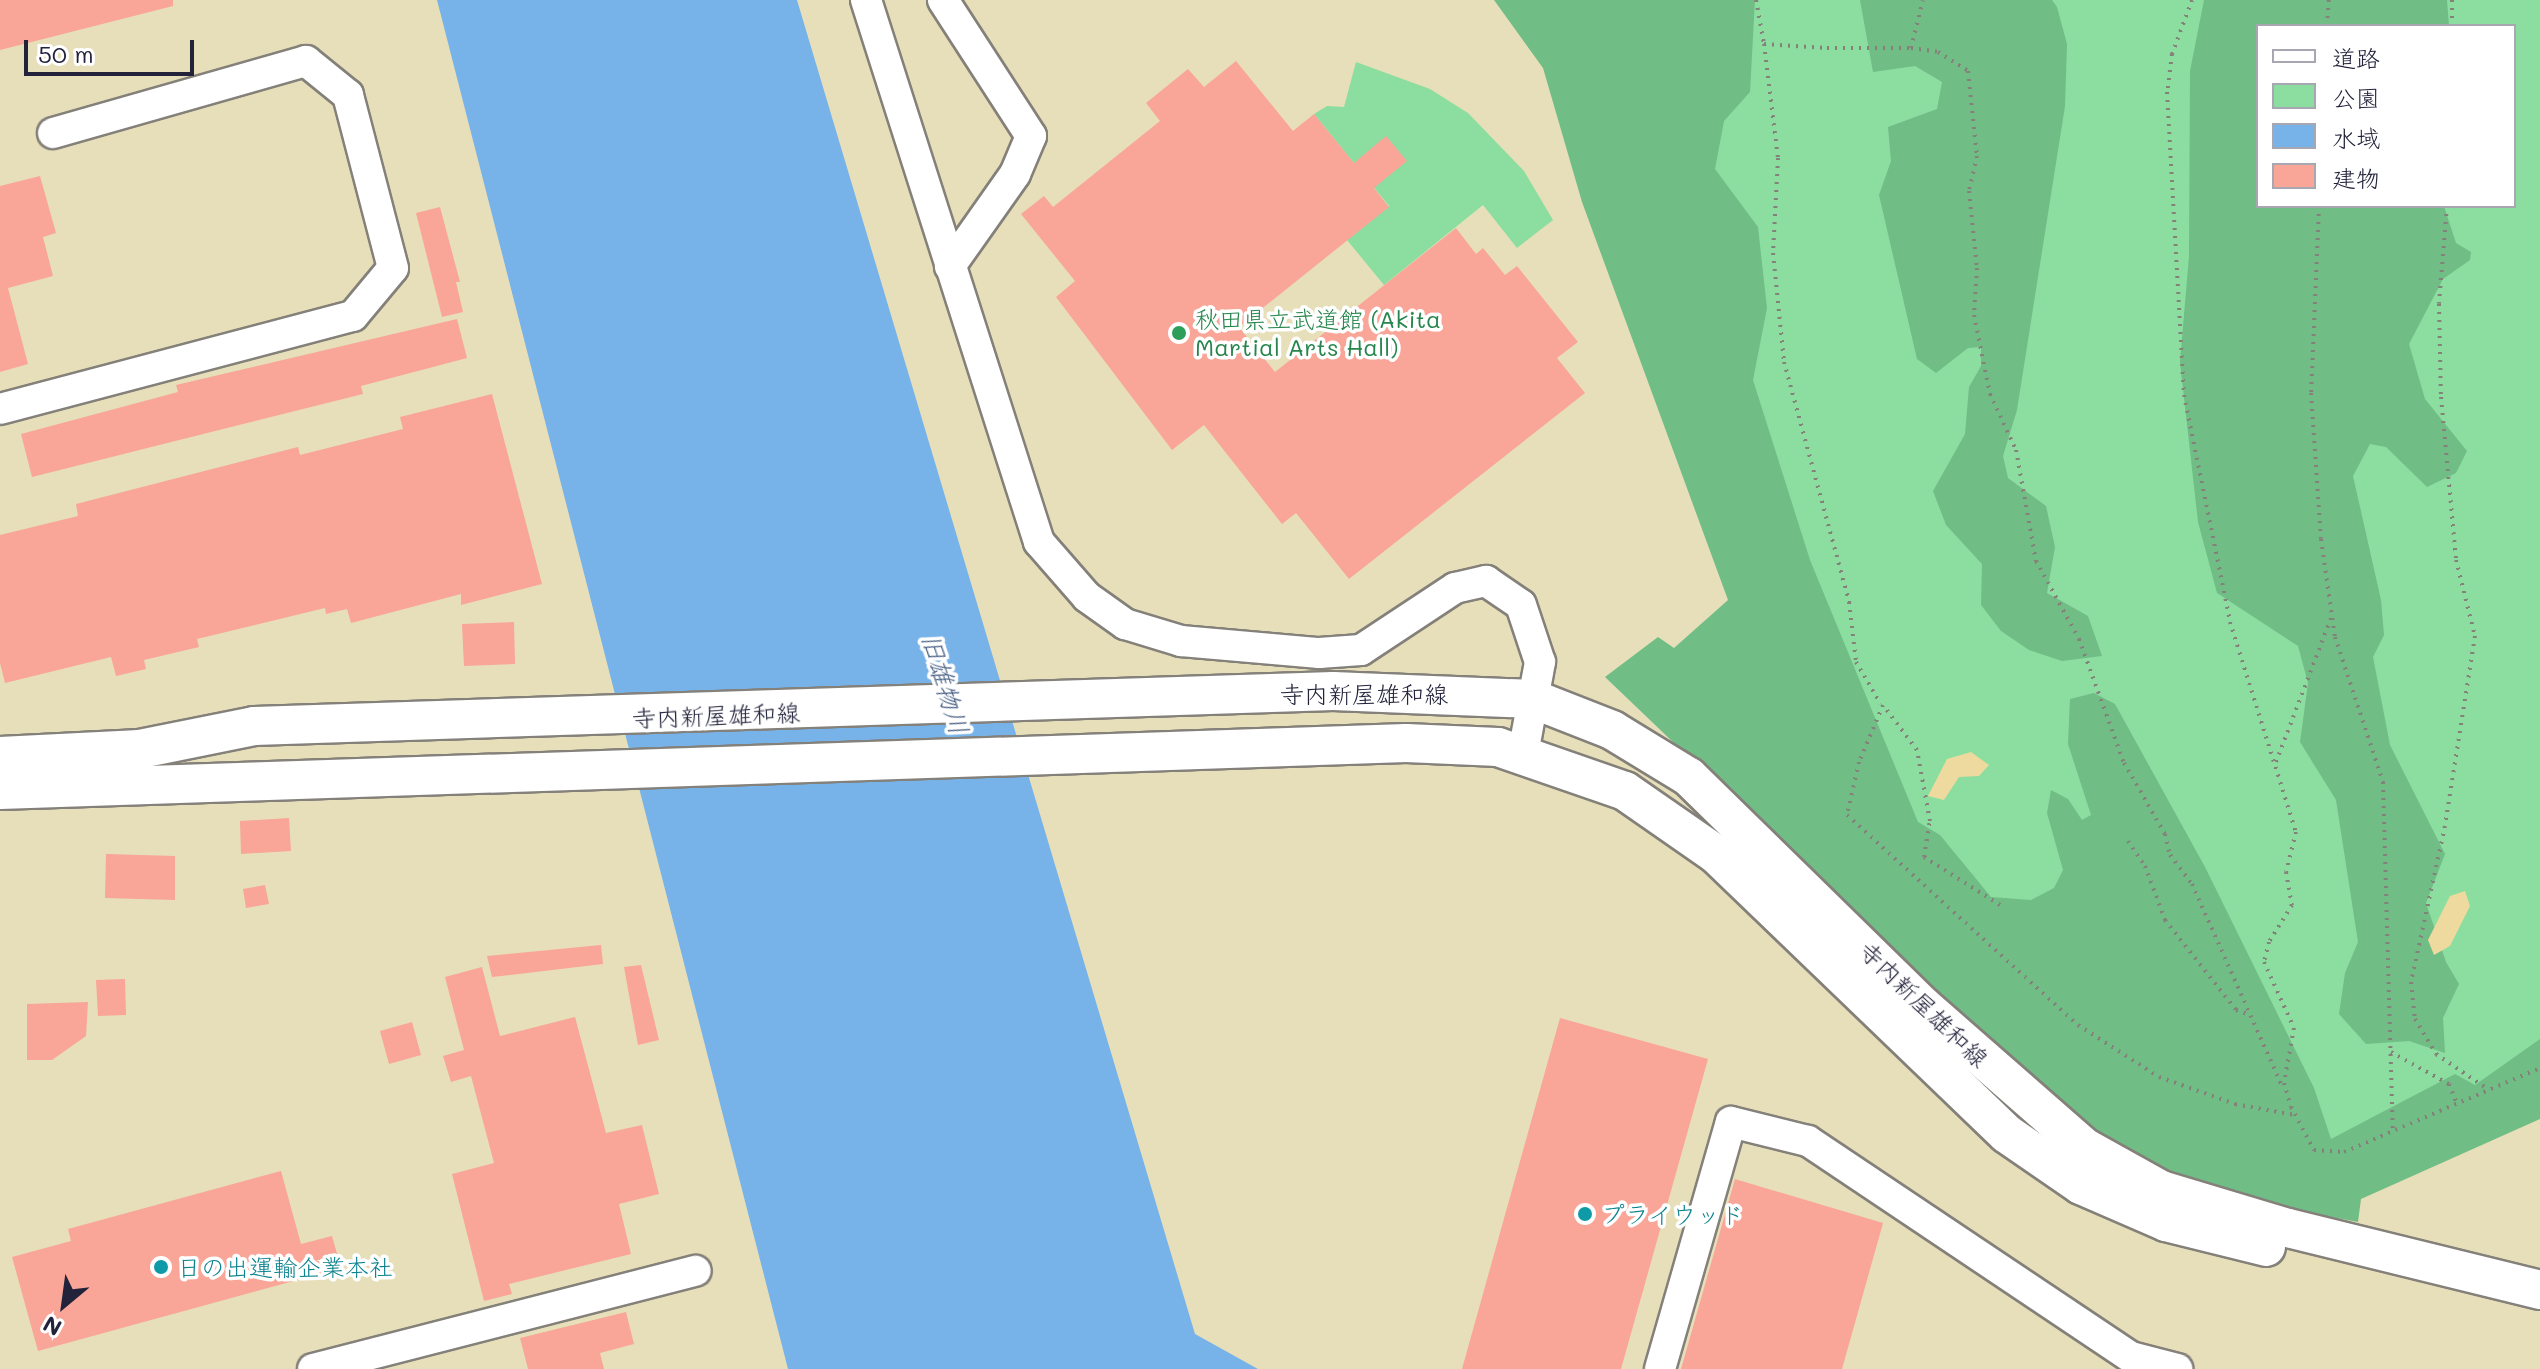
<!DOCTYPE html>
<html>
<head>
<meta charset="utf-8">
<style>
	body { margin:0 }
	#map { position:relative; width:2540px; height:1369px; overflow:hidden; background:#e7dfb9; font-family:Mali,"Klee One",sans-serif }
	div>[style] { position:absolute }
	.green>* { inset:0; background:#8bde9f }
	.forest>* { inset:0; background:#70bd86 }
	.sand>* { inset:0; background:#eeda9e }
	.water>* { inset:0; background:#77b3e9 }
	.building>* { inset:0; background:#f9a597 }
	.path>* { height:4px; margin-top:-2px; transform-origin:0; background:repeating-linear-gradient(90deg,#84807a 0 2px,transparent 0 8px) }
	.roads { filter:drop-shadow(2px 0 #84807a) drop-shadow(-2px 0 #84807a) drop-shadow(0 2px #84807a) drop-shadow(0 -2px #84807a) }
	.minor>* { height:30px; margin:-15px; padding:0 15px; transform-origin:15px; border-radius:15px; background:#fff }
	.major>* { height:38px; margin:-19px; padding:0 19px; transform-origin:19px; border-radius:19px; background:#fff }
	.dots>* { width:22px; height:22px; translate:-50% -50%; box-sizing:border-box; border:4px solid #fff; border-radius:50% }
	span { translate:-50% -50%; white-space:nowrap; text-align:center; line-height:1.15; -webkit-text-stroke:7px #fff; paint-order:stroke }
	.leisure-label { font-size:24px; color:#27864d }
	.left { translate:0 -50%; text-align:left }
	.street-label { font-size:24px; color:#22223b }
	.culture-label { font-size:24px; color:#0d838f }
	.water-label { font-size:26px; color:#445c81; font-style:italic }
	.legend { position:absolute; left:2256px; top:24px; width:260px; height:184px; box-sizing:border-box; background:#fff; border:2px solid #a7a7b1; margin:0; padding:10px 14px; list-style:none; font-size:24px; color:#22223b }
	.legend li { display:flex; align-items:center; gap:16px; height:40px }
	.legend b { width:40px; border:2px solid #a7a7b1 }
	.north { position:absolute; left:24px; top:1265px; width:80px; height:80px; -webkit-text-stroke:6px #fff; paint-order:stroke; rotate:209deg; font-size:22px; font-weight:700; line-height:32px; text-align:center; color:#22223b }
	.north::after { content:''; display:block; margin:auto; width:28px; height:36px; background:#22223b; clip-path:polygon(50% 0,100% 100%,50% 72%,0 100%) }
	.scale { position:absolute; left:24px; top:40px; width:170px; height:36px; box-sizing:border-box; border:4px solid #22223b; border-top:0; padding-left:10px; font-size:24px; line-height:28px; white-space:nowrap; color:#22223b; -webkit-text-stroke:6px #fff; paint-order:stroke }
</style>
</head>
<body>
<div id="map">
	<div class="green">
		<i style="clip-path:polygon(evenodd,1580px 0,2540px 0,2540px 1079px,2342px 1158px,1931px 912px,1580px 0,2258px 26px,2514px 26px,2514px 206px,2258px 206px,2258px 26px)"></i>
		<i style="clip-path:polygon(1356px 62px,1430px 89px,1468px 113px,1524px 171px,1553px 220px,1517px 248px,1483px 205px,1384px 285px,1347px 240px,1389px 206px,1314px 114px,1327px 106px,1344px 107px)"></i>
	</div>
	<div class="forest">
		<i style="clip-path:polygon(1494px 0,1755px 0,1750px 92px,1724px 121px,1715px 169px,1758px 227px,1767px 308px,1753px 380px,1810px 560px,1918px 822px,1940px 835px,1991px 897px,2031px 900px,2054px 888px,2063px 870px,2047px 813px,2051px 790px,2068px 799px,2082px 820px,2091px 815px,2068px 744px,2070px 699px,2094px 693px,2115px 704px,2205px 867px,2314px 1088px,2331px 1139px,2455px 1074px,2475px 1085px,2540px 1039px,2540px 1119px,2361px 1199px,2358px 1222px,2172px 1187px,2089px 1140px,1605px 677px,1658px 637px,1674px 648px,1728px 600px,1582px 202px,1543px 68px)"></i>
		<i style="clip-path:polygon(1860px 0,2052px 0,2057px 7px,2067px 44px,2065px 106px,2017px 410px,2003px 456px,2008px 478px,2046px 506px,2055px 547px,2047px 593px,2088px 616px,2102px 656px,2062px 661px,2029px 650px,2001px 631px,1981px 605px,1982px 564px,1946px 525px,1933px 491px,1965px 434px,1969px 387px,1981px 366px,1981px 347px,1968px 348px,1936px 373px,1917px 359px,1879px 195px,1891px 161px,1888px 127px,1937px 109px,1942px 82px,1915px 66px,1873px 72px)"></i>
		<i style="clip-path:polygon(2204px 0,2447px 0,2449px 26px,2258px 26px,2258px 206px,2444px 206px,2456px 243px,2471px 252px,2470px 260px,2443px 279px,2409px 344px,2425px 399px,2467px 451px,2456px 473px,2427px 487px,2386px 447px,2370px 444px,2353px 476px,2381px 600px,2384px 635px,2373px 657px,2390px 745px,2445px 854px,2426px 903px,2446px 962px,2459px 984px,2443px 1018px,2445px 1053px,2409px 1041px,2366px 1044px,2339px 1014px,2345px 973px,2358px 942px,2336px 800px,2300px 742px,2308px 683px,2298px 646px,2217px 593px,2198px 522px,2180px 362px,2189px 256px,2190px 71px)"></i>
	</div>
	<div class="sand">
		<i style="clip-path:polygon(1971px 752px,1989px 765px,1979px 776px,1959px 777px,1944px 800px,1928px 796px,1947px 759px)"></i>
		<i style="clip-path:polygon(2465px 891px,2470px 906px,2450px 946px,2434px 955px,2428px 940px,2450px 896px)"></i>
	</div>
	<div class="water">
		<i style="clip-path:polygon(437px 0,797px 0,1195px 1334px,1258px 1369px,788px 1369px)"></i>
	</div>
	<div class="building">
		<i style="clip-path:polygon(0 0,173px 0,173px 6px,0 50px)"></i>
		<i style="clip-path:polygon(1236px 61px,1293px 131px,1314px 114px,1354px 163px,1386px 136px,1407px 161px,1374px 188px,1389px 207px,1239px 327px,1275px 372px,1456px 228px,1476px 254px,1483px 248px,1505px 275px,1517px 266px,1578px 342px,1557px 358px,1585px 393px,1349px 579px,1296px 513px,1282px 524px,1204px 425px,1172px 450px,1056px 297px,1075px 281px,1021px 214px,1044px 196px,1053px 207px,1160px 121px,1146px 103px,1188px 69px,1204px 87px)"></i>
		<i style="clip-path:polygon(40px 176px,56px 233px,43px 237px,53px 276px,8px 288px,28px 364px,0 372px,0 186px)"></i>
		<i style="clip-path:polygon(440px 207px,460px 282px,456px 282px,463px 312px,442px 317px,416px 213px)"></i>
		<i style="clip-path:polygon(457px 319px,467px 358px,361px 386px,363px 394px,32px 477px,21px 434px,178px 392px,176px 385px)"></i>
		<i style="clip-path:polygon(492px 394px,542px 584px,461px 605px,461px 594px,351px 623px,347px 609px,326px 614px,325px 608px,197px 639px,199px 647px,144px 660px,146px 669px,116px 676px,111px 657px,5px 683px,0 663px,0 535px,78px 516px,76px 504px,298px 447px,300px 455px,403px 429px,400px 417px)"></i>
		<i style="clip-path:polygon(514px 622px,515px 664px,464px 666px,462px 624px)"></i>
		<i style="clip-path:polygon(289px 818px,291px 851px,241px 854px,240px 821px)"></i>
		<i style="clip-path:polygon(106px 854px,175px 856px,175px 900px,105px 898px)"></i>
		<i style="clip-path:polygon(265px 885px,269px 904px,246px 908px,243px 889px)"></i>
		<i style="clip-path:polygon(601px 945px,603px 964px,492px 977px,487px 956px)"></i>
		<i style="clip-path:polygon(641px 965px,659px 1040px,638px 1045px,624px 967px)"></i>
		<i style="clip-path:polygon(482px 967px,500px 1036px,575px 1017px,606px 1133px,642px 1125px,659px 1194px,619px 1204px,631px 1254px,509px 1284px,512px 1294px,484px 1301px,452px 1174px,494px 1163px,471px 1076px,451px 1082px,443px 1056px,464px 1050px,445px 977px)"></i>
		<i style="clip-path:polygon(125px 979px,126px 1015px,98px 1016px,96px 980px)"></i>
		<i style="clip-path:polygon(88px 1002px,86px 1036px,52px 1060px,27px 1060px,27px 1004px)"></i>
		<i style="clip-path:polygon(1560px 1018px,1708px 1059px,1621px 1369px,1462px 1369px)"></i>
		<i style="clip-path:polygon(412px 1022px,421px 1055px,389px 1064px,380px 1031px)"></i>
		<i style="clip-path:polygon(281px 1171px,301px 1244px,332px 1236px,341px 1268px,38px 1351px,12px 1257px,71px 1241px,68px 1229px)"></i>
		<i style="clip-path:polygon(1735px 1179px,1883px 1223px,1842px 1369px,1681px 1369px)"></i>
		<i style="clip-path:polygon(626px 1312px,634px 1344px,600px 1353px,604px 1369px,528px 1369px,520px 1338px)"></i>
	</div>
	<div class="path">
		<i style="left:1756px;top:0;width:45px;rotate:79.7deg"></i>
		<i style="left:1764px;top:44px;width:63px;rotate:3.6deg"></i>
		<i style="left:1827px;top:48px;width:84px"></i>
		<i style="left:1911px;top:48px;width:49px;rotate:-76deg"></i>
		<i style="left:2192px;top:0;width:58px;rotate:110.3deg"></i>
		<i style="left:2172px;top:54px;width:38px;rotate:97deg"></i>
		<i style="left:2167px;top:92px;width:303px;rotate:86.8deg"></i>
		<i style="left:2184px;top:395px;width:232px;rotate:78.5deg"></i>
		<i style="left:2230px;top:622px;width:220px;rotate:72.6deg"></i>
		<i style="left:2296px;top:832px;width:41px;rotate:104deg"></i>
		<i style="left:2286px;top:872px;width:34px;rotate:80deg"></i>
		<i style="left:2292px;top:905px;width:44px;rotate:121.9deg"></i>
		<i style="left:2269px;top:942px;width:21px;rotate:104deg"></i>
		<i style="left:2264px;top:962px;width:72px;rotate:65.6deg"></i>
		<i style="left:2294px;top:1028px;width:56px;rotate:100.3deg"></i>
		<i style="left:2284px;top:1083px;width:25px;rotate:74deg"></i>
		<i style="left:2291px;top:1107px;width:49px;rotate:61.9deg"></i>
		<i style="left:2314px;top:1150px;width:30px;rotate:4deg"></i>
		<i style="left:2344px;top:1152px;width:213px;rotate:-23.2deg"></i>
		<i style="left:2452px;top:0;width:26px;rotate:90deg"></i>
		<i style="left:2327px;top:26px;width:26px;rotate:-86deg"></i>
		<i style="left:1764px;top:44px;width:115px;rotate:83deg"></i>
		<i style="left:1778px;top:158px;width:95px;rotate:93deg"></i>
		<i style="left:1773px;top:253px;width:110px;rotate:84.2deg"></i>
		<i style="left:1784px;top:362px;width:249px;rotate:74.8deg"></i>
		<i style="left:1849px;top:602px;width:60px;rotate:83.3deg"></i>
		<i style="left:1856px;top:662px;width:48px;rotate:59.7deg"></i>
		<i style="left:1911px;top:48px;width:27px;rotate:8deg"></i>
		<i style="left:1938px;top:52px;width:36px;rotate:32deg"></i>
		<i style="left:1968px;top:71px;width:85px;rotate:84deg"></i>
		<i style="left:1977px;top:156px;width:36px;rotate:103deg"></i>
		<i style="left:1969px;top:191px;width:77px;rotate:84.1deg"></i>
		<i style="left:1977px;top:268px;width:47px;rotate:93.7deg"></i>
		<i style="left:1974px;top:315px;width:81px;rotate:78.6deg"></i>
		<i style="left:1990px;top:394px;width:62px;rotate:65.1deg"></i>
		<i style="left:2016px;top:450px;width:113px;rotate:79.8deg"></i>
		<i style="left:2036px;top:561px;width:89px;rotate:61.1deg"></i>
		<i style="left:2079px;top:639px;width:132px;rotate:70.1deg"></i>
		<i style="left:2124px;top:763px;width:82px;rotate:60deg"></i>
		<i style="left:2165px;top:834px;width:22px;rotate:77deg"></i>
		<i style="left:2170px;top:855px;width:36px;rotate:53deg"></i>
		<i style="left:2192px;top:884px;width:221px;rotate:66deg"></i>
		<i style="left:2319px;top:206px;width:187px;rotate:92.4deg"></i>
		<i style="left:2311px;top:393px;width:146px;rotate:86.1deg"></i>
		<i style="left:2321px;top:539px;width:99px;rotate:81.9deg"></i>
		<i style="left:2335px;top:637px;width:153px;rotate:71.7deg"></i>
		<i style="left:2383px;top:782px;width:350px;rotate:88.4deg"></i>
		<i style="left:2447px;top:206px;width:98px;rotate:94.7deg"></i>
		<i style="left:2439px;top:304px;width:93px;rotate:88.8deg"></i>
		<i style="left:2441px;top:397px;width:164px;rotate:84.7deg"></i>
		<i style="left:2456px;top:560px;width:78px;rotate:76deg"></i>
		<i style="left:2475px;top:636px;width:192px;rotate:99deg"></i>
		<i style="left:2445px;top:826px;width:160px;rotate:102.3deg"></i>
		<i style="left:2411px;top:982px;width:37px;rotate:84deg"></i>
		<i style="left:2415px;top:1019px;width:41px;rotate:59deg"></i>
		<i style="left:2436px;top:1054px;width:64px;rotate:34.2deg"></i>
		<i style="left:2276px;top:762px;width:154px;rotate:-69.1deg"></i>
		<i style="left:2128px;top:841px;width:30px;rotate:56deg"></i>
		<i style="left:2145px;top:866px;width:58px;rotate:69.7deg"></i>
		<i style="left:2165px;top:920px;width:115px;rotate:51.7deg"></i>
		<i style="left:2236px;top:1010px;width:15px;rotate:20deg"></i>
		<i style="left:2000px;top:905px;width:90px;rotate:-147.7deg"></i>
		<i style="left:1924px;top:857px;width:36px;rotate:-81deg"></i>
		<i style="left:1930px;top:821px;width:72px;rotate:-100.4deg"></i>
		<i style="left:1917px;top:750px;width:56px;rotate:-127.1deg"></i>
		<i style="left:1883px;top:705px;width:62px;rotate:112.8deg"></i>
		<i style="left:1859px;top:762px;width:54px;rotate:102.8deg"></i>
		<i style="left:1847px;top:815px;width:312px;rotate:42.3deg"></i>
		<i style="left:2078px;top:1025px;width:96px;rotate:32.7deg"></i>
		<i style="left:2159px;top:1077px;width:81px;rotate:19.6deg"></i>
		<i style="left:2235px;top:1104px;width:61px;rotate:10.4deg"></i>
		<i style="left:2391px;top:1052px;width:66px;rotate:28.9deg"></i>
		<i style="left:2449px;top:1084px;width:22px;rotate:68deg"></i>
	</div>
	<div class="roads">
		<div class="minor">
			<i style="left:866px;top:0;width:569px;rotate:72.3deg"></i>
			<i style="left:1039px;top:542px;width:73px;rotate:48.9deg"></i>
			<i style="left:1087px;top:597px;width:47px;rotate:35.4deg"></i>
			<i style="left:1125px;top:624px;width:59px;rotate:16.9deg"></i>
			<i style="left:1181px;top:641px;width:139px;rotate:5deg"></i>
			<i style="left:1319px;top:653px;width:42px;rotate:-4.1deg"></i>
			<i style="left:1361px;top:650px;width:113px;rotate:-33.4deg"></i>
			<i style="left:1455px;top:588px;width:32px;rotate:-13deg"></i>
			<i style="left:1486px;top:581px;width:42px;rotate:34.4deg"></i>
			<i style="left:1521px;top:605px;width:60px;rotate:71.6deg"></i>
			<i style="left:1540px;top:662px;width:94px;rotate:100.5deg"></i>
			<i style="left:943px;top:0;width:162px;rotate:57.1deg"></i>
			<i style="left:1031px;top:136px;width:41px;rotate:112.8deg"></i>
			<i style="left:1015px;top:174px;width:113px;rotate:125.2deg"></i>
			<i style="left:0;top:409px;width:365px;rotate:-14.8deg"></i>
			<i style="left:353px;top:316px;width:62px;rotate:-50.2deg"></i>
			<i style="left:393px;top:268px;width:179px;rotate:-104.6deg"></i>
			<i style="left:348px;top:95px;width:54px;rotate:-141deg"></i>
			<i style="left:306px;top:61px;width:263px;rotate:164.1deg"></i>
			<i style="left:313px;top:1369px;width:395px;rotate:-14.4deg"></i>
			<i style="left:1660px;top:1369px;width:257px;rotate:-74deg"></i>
			<i style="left:1731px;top:1122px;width:79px;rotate:13.9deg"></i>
			<i style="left:1808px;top:1141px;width:389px;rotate:33.8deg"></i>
			<i style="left:2131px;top:1357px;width:48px;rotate:14.6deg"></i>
		</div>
		<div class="major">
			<i style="left:0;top:756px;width:140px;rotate:-2.9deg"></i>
			<i style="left:140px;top:749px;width:116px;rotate:-11.4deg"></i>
			<i style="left:254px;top:726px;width:1080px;rotate:-1.86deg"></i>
			<i style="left:1333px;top:691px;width:200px;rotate:2.3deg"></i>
			<i style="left:1533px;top:699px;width:85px;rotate:21.4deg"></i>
			<i style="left:1612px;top:730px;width:90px;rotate:31.4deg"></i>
			<i style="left:1689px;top:777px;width:327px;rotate:44.4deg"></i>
			<i style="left:1923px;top:1006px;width:214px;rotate:41.2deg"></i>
			<i style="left:2084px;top:1147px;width:88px;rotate:29.2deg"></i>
			<i style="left:2161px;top:1190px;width:133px;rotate:16.7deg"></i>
			<i style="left:2288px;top:1228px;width:260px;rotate:13.8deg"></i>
			<i style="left:0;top:790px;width:1407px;rotate:-1.91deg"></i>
			<i style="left:1406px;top:743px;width:92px;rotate:2.5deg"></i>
			<i style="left:1498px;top:747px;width:134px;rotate:19.1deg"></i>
			<i style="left:1625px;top:791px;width:112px;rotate:34.8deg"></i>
			<i style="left:1717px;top:855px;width:402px;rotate:43.9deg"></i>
			<i style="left:2007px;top:1134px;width:90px;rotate:34.6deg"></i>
			<i style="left:2081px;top:1185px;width:93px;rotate:23.5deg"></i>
			<i style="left:2166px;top:1222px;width:103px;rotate:14deg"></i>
		</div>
	</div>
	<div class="dots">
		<i style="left:1179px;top:333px;background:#2e9e5b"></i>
		<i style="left:1585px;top:1214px;background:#0f9aa8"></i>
		<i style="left:161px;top:1267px;background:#0f9aa8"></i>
	</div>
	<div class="leisure-label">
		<span class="left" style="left:1195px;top:333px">秋田県立武道館 (Akita<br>Martial Arts Hall)</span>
	</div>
	<div class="street-label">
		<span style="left:1364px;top:694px">寺内新屋雄和線</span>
		<span style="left:716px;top:715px;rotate:-2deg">寺内新屋雄和線</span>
		<span style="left:1924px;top:1004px;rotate:44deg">寺内新屋雄和線</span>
	</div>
	<div class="culture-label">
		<span class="left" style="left:1601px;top:1214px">プライウッド</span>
		<span class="left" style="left:177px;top:1267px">日の出運輸企業本社</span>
	</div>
	<div class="water-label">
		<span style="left:945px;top:684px;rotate:73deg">旧雄物川</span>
	</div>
	<ul class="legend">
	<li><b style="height:10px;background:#fff"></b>道路</li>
	<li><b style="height:22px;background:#8bde9f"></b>公園</li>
	<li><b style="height:22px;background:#77b3e9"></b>水域</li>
	<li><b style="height:22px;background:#f9a597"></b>建物</li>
	</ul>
	<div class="north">N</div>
	<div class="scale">50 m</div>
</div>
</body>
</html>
